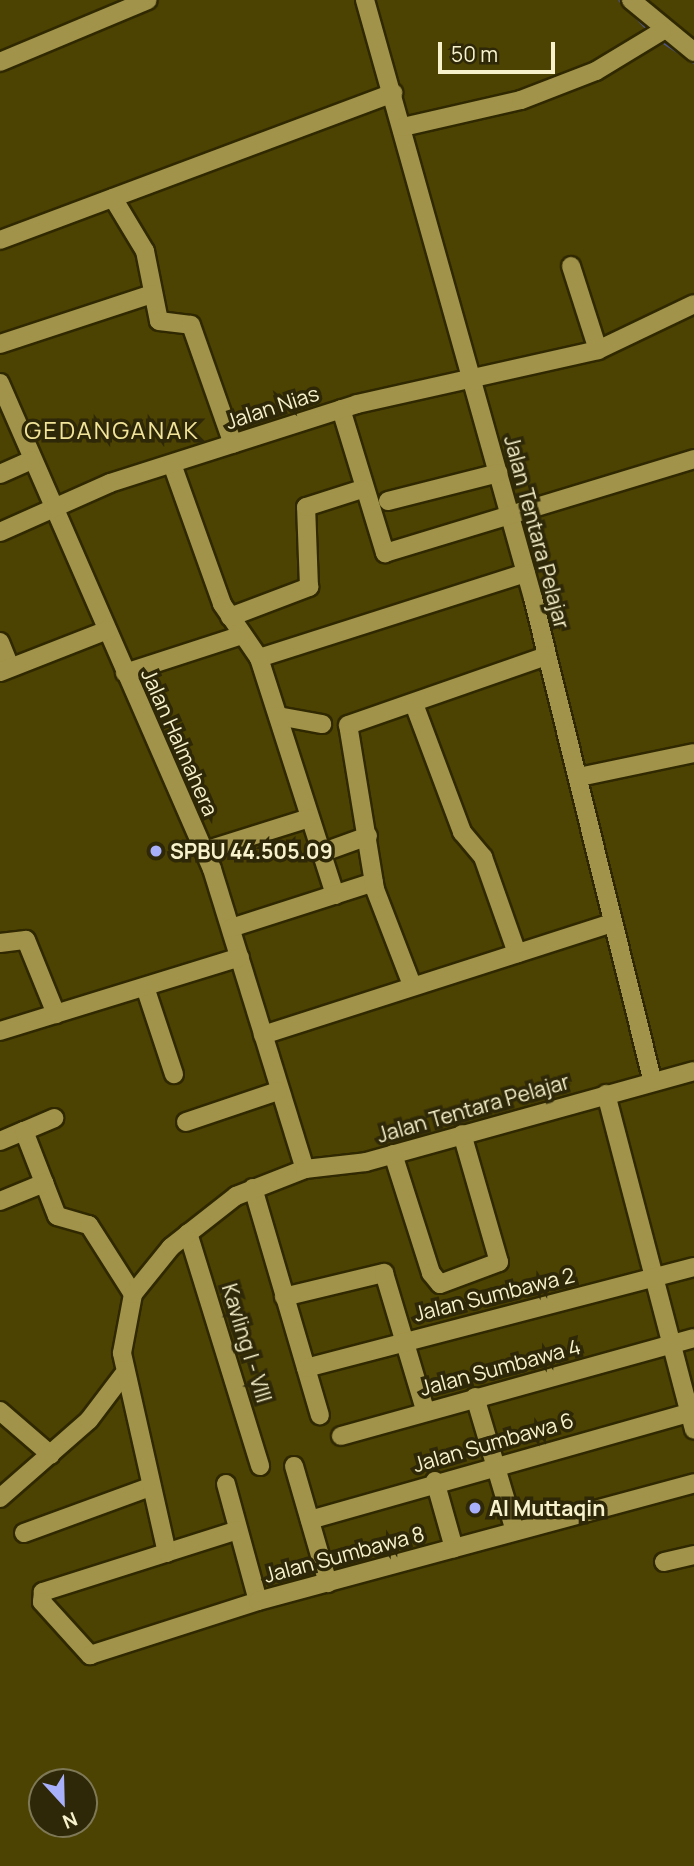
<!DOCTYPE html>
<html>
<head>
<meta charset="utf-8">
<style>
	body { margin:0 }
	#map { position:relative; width:694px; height:1866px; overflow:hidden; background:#4c4201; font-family:Manrope,sans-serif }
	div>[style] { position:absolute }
	.stream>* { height:4.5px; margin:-2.25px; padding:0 2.25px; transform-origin:2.25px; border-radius:2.25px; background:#52578c }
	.roads { filter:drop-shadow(2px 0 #2f2800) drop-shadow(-2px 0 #2f2800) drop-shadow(0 2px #2f2800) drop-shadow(0 -2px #2f2800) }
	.minor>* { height:18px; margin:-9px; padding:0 9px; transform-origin:9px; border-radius:9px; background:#a19349 }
	.dots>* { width:19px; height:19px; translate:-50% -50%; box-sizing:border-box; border:4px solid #2e2808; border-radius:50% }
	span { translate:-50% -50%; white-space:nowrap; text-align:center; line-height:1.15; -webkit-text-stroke:7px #2e2808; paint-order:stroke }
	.street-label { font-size:21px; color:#f7f1cc }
	.poi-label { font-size:21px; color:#f7f1cc; font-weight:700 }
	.left { translate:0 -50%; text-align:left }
	.quarter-label { font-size:24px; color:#f2e499; letter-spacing:2px }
	.north { position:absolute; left:28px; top:1768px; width:70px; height:70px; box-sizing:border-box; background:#2e2808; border:2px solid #7e7856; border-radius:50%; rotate:158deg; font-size:19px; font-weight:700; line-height:28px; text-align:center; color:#f7f1cc }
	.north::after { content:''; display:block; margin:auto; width:24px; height:32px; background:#a8b0fc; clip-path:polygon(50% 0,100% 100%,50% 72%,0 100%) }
	.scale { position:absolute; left:438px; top:42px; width:117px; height:32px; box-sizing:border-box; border:4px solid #f7f1cc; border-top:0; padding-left:9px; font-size:21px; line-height:24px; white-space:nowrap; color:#f7f1cc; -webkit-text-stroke:5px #2e2808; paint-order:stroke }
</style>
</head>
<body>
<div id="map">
	<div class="stream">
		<i style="left:621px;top:0;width:45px;rotate:45.9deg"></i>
		<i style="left:659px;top:38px;width:42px;rotate:33.3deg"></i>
	</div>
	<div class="roads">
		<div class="minor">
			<i style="left:365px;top:0;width:621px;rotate:74.31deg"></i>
			<i style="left:533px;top:598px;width:496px;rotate:76.1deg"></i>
			<i style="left:631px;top:0;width:82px;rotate:39.5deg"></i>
			<i style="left:0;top:62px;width:160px;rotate:-22.7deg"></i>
			<i style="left:403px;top:127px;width:121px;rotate:-12.9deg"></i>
			<i style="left:521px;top:100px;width:80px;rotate:-21.1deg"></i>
			<i style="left:596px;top:71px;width:77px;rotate:-31.2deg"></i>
			<i style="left:113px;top:198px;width:62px;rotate:58.9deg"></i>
			<i style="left:145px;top:251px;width:71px;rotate:78.7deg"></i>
			<i style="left:159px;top:321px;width:32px;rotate:7deg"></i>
			<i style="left:191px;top:325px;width:126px;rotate:70.6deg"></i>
			<i style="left:0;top:240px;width:420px;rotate:-20.5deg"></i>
			<i style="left:571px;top:266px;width:88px;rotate:72.2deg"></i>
			<i style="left:0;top:344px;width:160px;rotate:-18.2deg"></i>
			<i style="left:0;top:383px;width:530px;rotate:66.43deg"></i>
			<i style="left:212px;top:869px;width:314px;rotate:72.8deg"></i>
			<i style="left:341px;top:409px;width:151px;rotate:73deg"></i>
			<i style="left:385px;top:553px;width:323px;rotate:-16.9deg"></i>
			<i style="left:172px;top:464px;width:149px;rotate:70.3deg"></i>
			<i style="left:222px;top:604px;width:65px;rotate:55.6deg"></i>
			<i style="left:259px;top:658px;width:249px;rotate:72.2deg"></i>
			<i style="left:0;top:474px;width:34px;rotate:-24deg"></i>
			<i style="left:388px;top:501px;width:114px;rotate:-14.2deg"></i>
			<i style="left:0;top:532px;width:120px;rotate:-24deg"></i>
			<i style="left:110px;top:483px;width:259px;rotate:-17.7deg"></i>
			<i style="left:357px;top:404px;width:247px;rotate:-12.6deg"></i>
			<i style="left:598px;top:350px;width:106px;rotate:-25.6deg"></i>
			<i style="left:230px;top:617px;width:85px;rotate:-20.8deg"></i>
			<i style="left:309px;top:587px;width:80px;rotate:-92.1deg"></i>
			<i style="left:306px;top:507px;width:59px;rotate:-17.8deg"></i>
			<i style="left:0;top:642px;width:27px;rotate:68deg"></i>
			<i style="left:259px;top:658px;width:280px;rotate:-17.7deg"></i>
			<i style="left:0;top:672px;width:115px;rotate:-21.4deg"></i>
			<i style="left:125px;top:673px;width:123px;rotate:-18deg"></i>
			<i style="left:414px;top:704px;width:137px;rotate:69.4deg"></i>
			<i style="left:462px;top:832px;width:33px;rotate:50deg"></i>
			<i style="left:483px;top:857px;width:102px;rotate:70.5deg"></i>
			<i style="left:278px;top:716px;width:45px;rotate:10.3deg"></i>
			<i style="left:579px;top:777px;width:117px;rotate:-11.8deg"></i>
			<i style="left:204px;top:851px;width:110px;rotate:-17.4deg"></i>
			<i style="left:321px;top:853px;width:50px;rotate:-19.9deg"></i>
			<i style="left:231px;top:928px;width:150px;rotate:-17.8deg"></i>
			<i style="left:0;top:943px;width:26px;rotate:-7deg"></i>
			<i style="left:26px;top:940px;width:80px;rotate:67.9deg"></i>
			<i style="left:412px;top:985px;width:103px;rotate:-111.1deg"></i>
			<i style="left:375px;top:889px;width:166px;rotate:-99.3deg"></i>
			<i style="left:348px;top:725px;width:210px;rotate:-19.2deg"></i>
			<i style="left:145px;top:987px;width:92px;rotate:71.6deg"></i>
			<i style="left:0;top:1031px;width:251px;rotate:-17.1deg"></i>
			<i style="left:263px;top:1035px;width:366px;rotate:-17.8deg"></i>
			<i style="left:606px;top:1094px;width:347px;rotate:75.3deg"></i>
			<i style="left:186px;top:1122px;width:97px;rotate:-18.6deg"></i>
			<i style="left:24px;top:1131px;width:33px;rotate:-23deg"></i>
			<i style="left:0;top:1141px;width:26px;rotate:-23deg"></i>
			<i style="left:24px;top:1131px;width:91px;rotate:68.8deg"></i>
			<i style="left:57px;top:1216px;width:33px;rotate:16deg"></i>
			<i style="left:89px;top:1225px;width:82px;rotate:57.5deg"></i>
			<i style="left:393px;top:1154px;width:125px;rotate:72.3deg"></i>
			<i style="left:431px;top:1273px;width:14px;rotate:51deg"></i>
			<i style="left:440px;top:1284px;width:63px;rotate:-20.4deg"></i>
			<i style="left:499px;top:1262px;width:133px;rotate:-106.1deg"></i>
			<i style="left:253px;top:1188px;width:237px;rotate:73.6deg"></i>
			<i style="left:0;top:1201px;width:48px;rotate:-22.2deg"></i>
			<i style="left:188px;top:1233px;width:244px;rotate:72.8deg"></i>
			<i style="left:284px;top:1297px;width:103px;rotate:-13.5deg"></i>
			<i style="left:384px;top:1273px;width:143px;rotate:73.3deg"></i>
			<i style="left:306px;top:1368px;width:401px;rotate:-14.6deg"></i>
			<i style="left:475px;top:1397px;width:140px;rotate:73.4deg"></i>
			<i style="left:0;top:1411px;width:67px;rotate:40.8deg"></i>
			<i style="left:341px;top:1436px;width:366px;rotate:-15.5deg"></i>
			<i style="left:294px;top:1466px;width:122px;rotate:73.8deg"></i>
			<i style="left:435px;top:1481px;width:70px;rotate:74.2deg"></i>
			<i style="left:226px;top:1484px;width:121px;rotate:74.7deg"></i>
			<i style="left:0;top:1498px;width:118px;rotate:-41.2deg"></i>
			<i style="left:89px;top:1420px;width:56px;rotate:-52.9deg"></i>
			<i style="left:310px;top:1520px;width:399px;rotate:-15.8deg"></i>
			<i style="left:238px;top:1530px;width:205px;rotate:162.4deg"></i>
			<i style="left:43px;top:1592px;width:10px;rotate:96deg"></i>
			<i style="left:42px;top:1602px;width:72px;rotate:47.8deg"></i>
			<i style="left:90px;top:1655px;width:176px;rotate:-17.8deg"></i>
			<i style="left:258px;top:1601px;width:452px;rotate:-15.1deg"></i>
			<i style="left:24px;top:1533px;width:134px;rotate:-20.1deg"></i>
			<i style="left:167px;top:1553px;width:205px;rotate:-102.7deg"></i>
			<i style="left:122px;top:1353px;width:60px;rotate:-79.4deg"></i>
			<i style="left:133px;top:1294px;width:60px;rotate:-51deg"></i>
			<i style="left:171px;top:1247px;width:83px;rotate:-38.1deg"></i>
			<i style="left:236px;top:1196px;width:74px;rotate:-21.4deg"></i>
			<i style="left:305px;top:1169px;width:61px;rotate:-6.5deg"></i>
			<i style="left:366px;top:1162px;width:340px;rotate:-15.5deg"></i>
			<i style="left:664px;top:1562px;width:31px;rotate:-13deg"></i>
		</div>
	</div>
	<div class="dots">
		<i style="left:156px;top:851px;background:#a8b0fc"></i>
		<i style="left:475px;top:1508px;background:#a8b0fc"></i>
	</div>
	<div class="street-label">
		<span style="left:272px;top:407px;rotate:-18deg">Jalan Nias</span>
		<span style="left:537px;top:532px;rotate:75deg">Jalan Tentara Pelajar</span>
		<span style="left:180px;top:742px;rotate:66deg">Jalan Halmahera</span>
		<span style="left:473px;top:1108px;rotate:-16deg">Jalan Tentara Pelajar</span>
		<span style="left:494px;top:1294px;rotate:-14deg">Jalan Sumbawa 2</span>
		<span style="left:247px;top:1343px;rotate:73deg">Kavling I - VIII</span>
		<span style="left:500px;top:1367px;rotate:-15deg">Jalan Sumbawa 4</span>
		<span style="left:493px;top:1442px;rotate:-16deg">Jalan Sumbawa 6</span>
		<span style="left:344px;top:1554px;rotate:-15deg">Jalan Sumbawa 8</span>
	</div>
	<div class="poi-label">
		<span class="left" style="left:170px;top:851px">SPBU 44.505.09</span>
		<span class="left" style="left:489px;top:1508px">Al Muttaqin</span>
	</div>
	<div class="quarter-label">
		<span style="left:112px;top:430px">GEDANGANAK</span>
	</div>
	<div class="north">N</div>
	<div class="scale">50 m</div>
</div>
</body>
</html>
